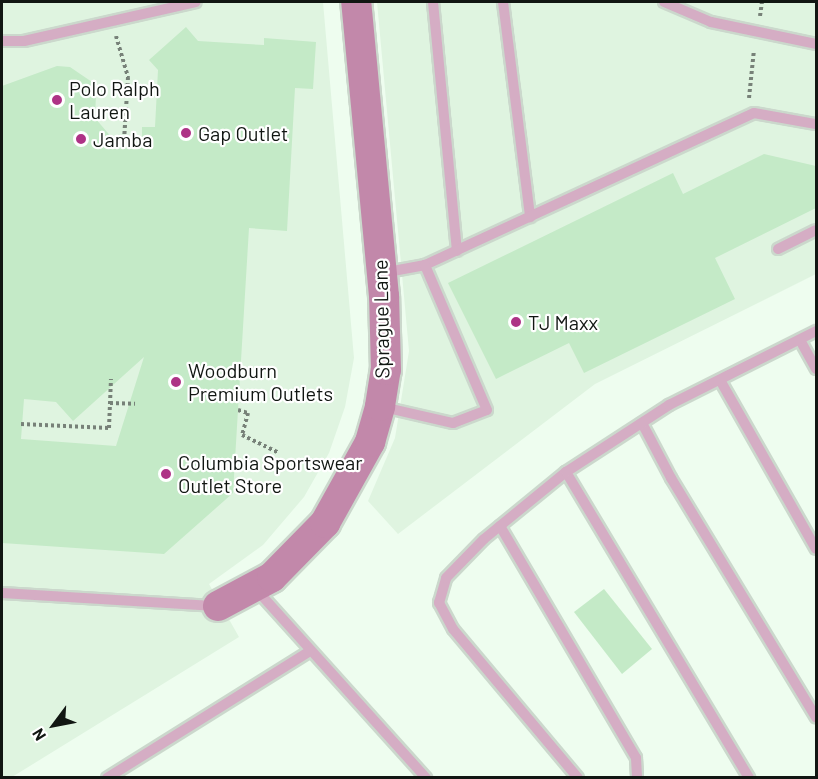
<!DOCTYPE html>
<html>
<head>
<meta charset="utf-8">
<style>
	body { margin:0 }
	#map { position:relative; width:818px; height:779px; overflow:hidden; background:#eefdef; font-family:Barlow,sans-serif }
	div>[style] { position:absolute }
	.built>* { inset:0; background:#dff4e0 }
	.building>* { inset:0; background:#c4eac7 }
	.path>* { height:4px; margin-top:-2px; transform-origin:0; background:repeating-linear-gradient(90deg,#778178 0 3px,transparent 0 6px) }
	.roads { filter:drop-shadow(2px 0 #cbd8cc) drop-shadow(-2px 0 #cbd8cc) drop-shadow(0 2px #cbd8cc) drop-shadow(0 -2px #cbd8cc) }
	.lane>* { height:10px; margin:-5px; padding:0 5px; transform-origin:5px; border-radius:5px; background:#d5adc4 }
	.secondary>* { height:30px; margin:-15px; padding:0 15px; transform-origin:15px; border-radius:15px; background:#c288aa }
	.dots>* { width:16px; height:16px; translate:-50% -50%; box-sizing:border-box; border:3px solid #fff; border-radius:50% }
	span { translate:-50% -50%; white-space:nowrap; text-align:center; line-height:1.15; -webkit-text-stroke:4.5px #fff; paint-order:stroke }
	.poi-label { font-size:20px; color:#111612 }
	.left { translate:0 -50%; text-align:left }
	.street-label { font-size:20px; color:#111612 }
	.frame { position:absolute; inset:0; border:3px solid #111612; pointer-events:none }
	.north { position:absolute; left:24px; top:695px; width:60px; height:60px; -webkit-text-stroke:4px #fff; paint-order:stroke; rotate:238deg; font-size:16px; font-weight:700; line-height:24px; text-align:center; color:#111612 }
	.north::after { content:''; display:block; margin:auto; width:21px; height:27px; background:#111612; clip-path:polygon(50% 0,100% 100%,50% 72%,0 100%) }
</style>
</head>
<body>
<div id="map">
	<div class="built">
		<i style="clip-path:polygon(2px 2px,323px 2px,354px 358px,345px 407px,329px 453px,304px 497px,263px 545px,209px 584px,239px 637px,12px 777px,2px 778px)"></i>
		<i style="clip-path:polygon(377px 2px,816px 2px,816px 274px,595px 384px,398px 534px,368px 501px,395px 438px,409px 351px)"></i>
	</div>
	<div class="building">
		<i style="clip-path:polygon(evenodd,186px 27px,198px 41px,264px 45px,264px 38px,316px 42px,313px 89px,295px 88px,287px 231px,249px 228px,233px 493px,164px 554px,2px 543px,2px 86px,57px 66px,70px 67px,92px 82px,96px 95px,95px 118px,113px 139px,142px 141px,142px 127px,155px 127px,158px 70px,149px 60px,186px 27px,144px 357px,116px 446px,21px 439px,24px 399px,56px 402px,73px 421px,144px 357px)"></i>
		<i style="clip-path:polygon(764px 154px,816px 166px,816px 208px,715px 258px,735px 299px,584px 373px,569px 343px,496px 379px,448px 283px,673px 173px,683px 194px)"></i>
		<i style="clip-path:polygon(604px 589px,652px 649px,622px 674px,574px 612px)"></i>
	</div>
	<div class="path">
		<i style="left:760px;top:16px;width:14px;rotate:-82deg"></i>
		<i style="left:116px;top:36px;width:43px;rotate:73.7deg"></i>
		<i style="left:128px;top:77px;width:63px;rotate:93.6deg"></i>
		<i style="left:749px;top:98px;width:48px;rotate:-84.1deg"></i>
		<i style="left:110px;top:403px;width:25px;rotate:2deg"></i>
		<i style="left:238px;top:410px;width:10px;rotate:17deg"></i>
		<i style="left:248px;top:413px;width:23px;rotate:105deg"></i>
		<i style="left:242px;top:435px;width:41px;rotate:25.9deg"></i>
		<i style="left:21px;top:424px;width:88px;rotate:2.6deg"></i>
		<i style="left:109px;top:428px;width:49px;rotate:-87.7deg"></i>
	</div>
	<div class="roads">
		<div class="lane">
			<i style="left:433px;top:2px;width:250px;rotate:84.5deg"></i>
			<i style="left:503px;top:2px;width:217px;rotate:82.8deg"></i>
			<i style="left:664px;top:2px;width:51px;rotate:23.1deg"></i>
			<i style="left:711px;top:22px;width:107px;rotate:11.8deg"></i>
			<i style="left:2px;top:41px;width:22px"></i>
			<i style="left:24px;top:41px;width:176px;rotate:-12.8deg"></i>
			<i style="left:778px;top:249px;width:42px;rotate:-26.6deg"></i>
			<i style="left:382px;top:273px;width:44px;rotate:-10.5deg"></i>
			<i style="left:425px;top:265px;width:362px;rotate:-24.8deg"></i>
			<i style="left:754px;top:113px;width:63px;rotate:10.1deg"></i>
			<i style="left:800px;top:340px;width:33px;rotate:61deg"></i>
			<i style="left:720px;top:380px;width:194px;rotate:60.4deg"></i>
			<i style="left:383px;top:407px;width:72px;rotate:12.9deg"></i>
			<i style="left:453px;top:423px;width:36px;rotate:-21deg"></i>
			<i style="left:487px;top:410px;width:158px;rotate:-113.2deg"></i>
			<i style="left:642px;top:423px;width:62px;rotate:62.2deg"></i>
			<i style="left:671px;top:478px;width:280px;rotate:58.8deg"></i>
			<i style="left:566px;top:472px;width:357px;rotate:59.1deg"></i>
			<i style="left:500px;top:526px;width:269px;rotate:59.6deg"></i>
			<i style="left:636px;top:758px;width:20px;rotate:87deg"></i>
			<i style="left:255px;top:588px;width:256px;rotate:48deg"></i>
			<i style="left:2px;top:593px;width:215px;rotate:3.5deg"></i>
			<i style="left:107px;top:778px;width:239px;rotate:-32deg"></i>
			<i style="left:578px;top:778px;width:194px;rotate:-130deg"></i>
			<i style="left:453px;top:629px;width:30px;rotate:-118deg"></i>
			<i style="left:439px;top:603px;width:26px;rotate:-74deg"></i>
			<i style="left:446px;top:578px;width:54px;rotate:-45.7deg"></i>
			<i style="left:484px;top:539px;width:106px;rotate:-39.3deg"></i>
			<i style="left:566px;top:472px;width:123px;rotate:-33deg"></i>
			<i style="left:669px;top:405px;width:165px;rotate:-26.7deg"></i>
		</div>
		<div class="secondary">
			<i style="left:218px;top:606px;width:61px;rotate:-28.2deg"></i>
			<i style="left:272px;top:577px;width:76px;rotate:-45.5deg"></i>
			<i style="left:325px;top:523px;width:93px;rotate:-60.9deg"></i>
			<i style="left:370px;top:442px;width:37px;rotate:-74deg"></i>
			<i style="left:380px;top:406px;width:36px;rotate:-81deg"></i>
			<i style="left:386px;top:370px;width:74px;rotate:-91.5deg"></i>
			<i style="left:384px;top:296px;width:295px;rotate:-95.4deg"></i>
		</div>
	</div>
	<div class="dots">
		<i style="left:57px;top:100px;background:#ae3386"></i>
		<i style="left:186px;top:133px;background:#ae3386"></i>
		<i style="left:81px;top:139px;background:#ae3386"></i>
		<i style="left:516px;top:322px;background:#ae3386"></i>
		<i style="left:176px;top:382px;background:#ae3386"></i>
		<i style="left:166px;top:474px;background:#ae3386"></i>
	</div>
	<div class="poi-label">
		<span class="left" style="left:69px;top:100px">Polo Ralph<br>Lauren</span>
		<span class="left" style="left:198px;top:133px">Gap Outlet</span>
		<span class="left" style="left:93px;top:139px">Jamba</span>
		<span class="left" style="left:528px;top:322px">TJ Maxx</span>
		<span class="left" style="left:188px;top:382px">Woodburn<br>Premium Outlets</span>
		<span class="left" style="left:178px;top:474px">Columbia Sportswear<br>Outlet Store</span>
	</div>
	<div class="street-label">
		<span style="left:381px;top:319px;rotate:-91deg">Sprague Lane</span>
	</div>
	<div class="frame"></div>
	<div class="north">N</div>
</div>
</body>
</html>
